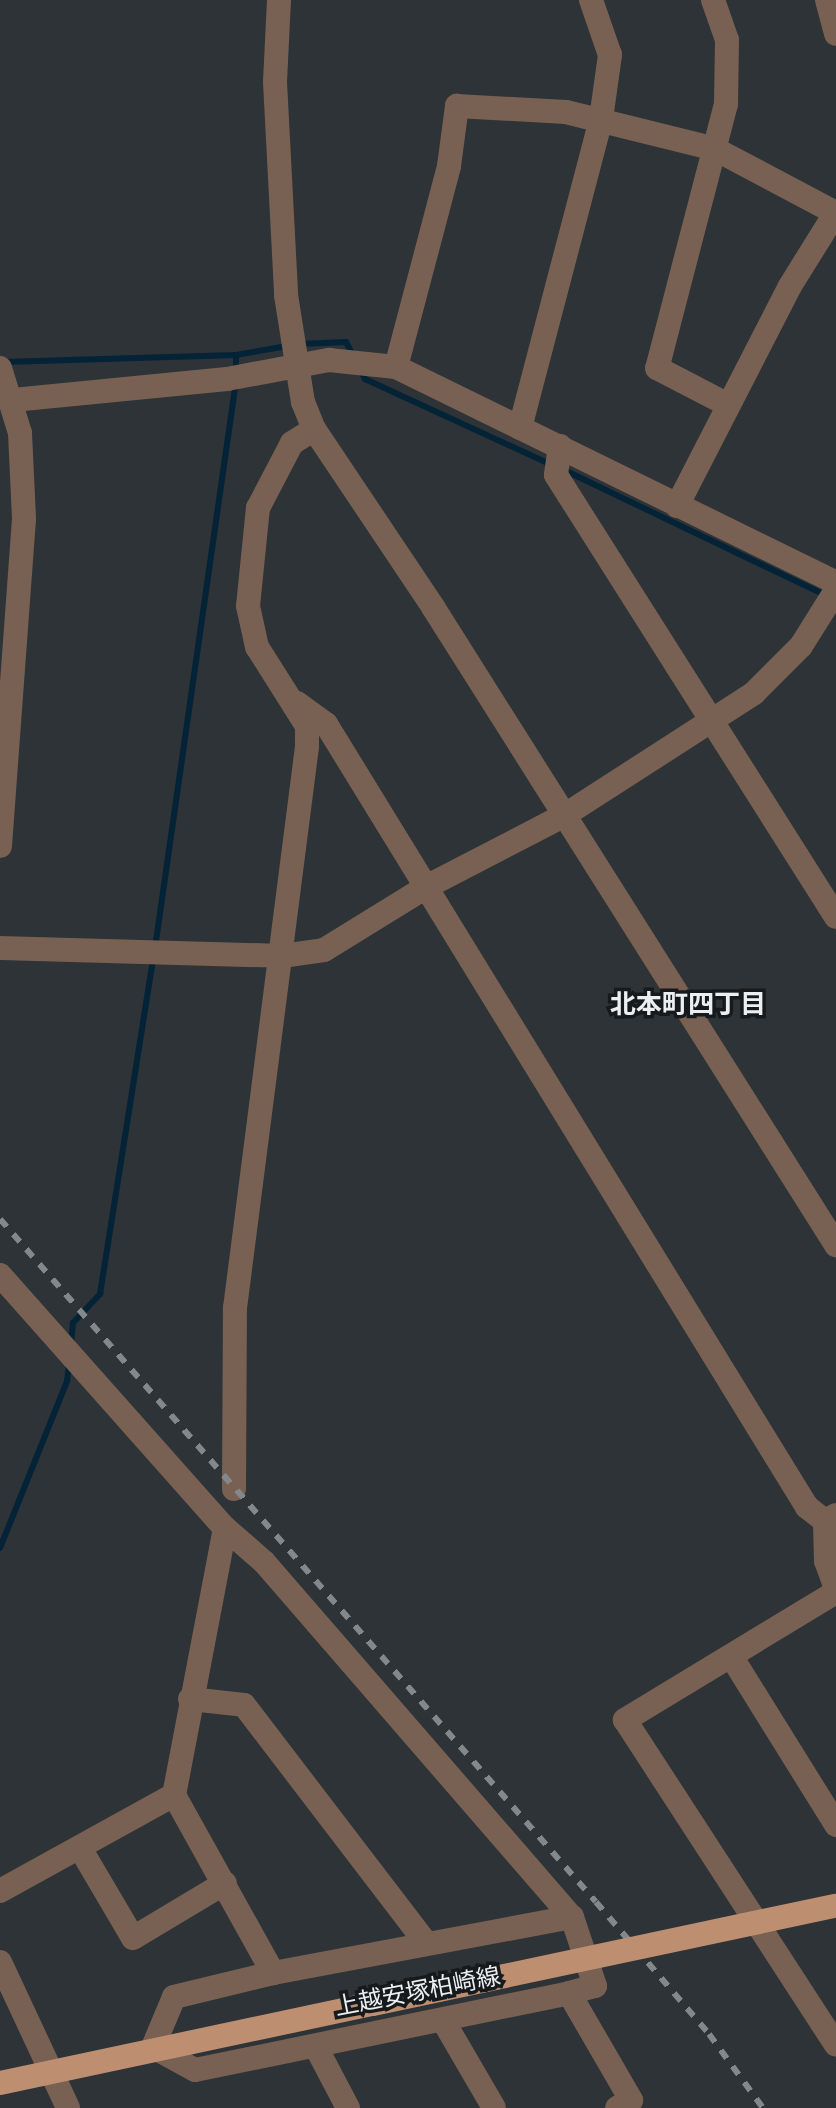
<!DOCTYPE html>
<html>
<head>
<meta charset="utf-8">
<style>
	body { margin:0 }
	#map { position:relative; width:836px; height:2108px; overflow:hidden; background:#2d3337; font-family:Overpass,"Noto Sans JP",sans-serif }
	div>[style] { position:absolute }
	.stream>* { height:6px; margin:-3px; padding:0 3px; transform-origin:3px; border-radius:3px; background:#042336 }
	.minor>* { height:24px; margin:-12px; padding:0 12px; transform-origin:12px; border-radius:12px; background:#786152 }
	.major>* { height:24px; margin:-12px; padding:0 12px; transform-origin:12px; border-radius:12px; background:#bd8e70 }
	.rail>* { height:6px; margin-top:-3px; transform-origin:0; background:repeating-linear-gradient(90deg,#83888b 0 10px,transparent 0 20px) }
	.major-bridge>* { height:24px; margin:-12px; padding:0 12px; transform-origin:12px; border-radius:12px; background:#bd8e70 }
	span { translate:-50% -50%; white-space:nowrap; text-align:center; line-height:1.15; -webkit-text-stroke:7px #171a1c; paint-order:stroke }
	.street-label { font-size:24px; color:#eceff2 }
	.neighbourhood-label { font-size:26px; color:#eceff2; font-weight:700 }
</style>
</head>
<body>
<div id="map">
	<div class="stream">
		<i style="left:299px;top:344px;width:47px;rotate:-2.4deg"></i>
		<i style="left:346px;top:342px;width:17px;rotate:62deg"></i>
		<i style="left:236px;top:355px;width:15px;rotate:90deg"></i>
		<i style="left:4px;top:362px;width:232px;rotate:-1.7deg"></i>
		<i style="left:236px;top:355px;width:52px;rotate:-10deg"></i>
		<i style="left:361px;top:371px;width:9px;rotate:63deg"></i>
		<i style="left:365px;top:379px;width:204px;rotate:24.7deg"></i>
		<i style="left:564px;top:470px;width:289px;rotate:25.6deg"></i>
		<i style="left:155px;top:948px;width:573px;rotate:-81.87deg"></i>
		<i style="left:71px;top:1345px;width:22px;rotate:-85deg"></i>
		<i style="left:73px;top:1323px;width:40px;rotate:-47deg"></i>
		<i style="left:100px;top:1294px;width:339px;rotate:-81deg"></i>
		<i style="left:0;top:1548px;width:180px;rotate:-68.1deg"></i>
		<i style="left:67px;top:1381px;width:17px;rotate:-83deg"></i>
	</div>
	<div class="minor">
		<i style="left:279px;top:0;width:82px;rotate:92.8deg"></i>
		<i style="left:275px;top:82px;width:213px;rotate:87deg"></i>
		<i style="left:286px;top:295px;width:108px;rotate:81deg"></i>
		<i style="left:303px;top:402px;width:29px;rotate:68deg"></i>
		<i style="left:314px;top:429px;width:214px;rotate:56.2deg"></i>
		<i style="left:433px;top:607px;width:755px;rotate:57.72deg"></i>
		<i style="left:713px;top:0;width:42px;rotate:70.7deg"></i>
		<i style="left:727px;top:40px;width:64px;rotate:90.9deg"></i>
		<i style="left:726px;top:104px;width:273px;rotate:104.6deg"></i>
		<i style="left:657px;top:368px;width:80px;rotate:27.5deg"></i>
		<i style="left:827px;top:0;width:35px;rotate:75deg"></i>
		<i style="left:396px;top:367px;width:208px;rotate:-75.2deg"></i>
		<i style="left:449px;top:166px;width:61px;rotate:-82.4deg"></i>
		<i style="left:457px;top:106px;width:109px;rotate:3.2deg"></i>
		<i style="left:566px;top:112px;width:154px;rotate:13.9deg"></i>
		<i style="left:715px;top:149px;width:137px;rotate:27.9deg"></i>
		<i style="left:0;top:368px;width:68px;rotate:72.9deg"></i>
		<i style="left:20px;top:433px;width:86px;rotate:87.3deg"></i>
		<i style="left:24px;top:519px;width:328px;rotate:94.2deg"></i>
		<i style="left:13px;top:400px;width:215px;rotate:-5.6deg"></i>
		<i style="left:227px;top:379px;width:104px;rotate:-10.6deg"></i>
		<i style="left:329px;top:360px;width:67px;rotate:6deg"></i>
		<i style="left:396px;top:367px;width:490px;rotate:26.1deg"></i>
		<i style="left:520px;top:428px;width:319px;rotate:-75.3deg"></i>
		<i style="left:601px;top:119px;width:65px;rotate:-82deg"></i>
		<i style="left:610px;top:55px;width:58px;rotate:-109.1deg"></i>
		<i style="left:560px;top:446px;width:29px;rotate:98deg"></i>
		<i style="left:556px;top:475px;width:523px;rotate:57.65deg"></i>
		<i style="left:677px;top:506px;width:247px;rotate:-62.8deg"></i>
		<i style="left:790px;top:286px;width:87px;rotate:-58.1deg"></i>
		<i style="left:297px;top:703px;width:36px;rotate:36deg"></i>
		<i style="left:326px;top:724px;width:919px;rotate:58.44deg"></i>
		<i style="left:807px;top:1507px;width:23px;rotate:38deg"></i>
		<i style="left:0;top:948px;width:282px;rotate:1.6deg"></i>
		<i style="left:282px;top:956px;width:42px;rotate:-8.1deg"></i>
		<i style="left:324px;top:950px;width:120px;rotate:-31.7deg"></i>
		<i style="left:426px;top:887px;width:157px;rotate:-27.4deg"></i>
		<i style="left:565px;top:815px;width:225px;rotate:-32.8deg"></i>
		<i style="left:754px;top:693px;width:66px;rotate:-45deg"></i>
		<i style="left:801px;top:646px;width:66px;rotate:-58deg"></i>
		<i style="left:0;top:1275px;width:339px;rotate:48.4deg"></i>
		<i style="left:225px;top:1528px;width:52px;rotate:41.1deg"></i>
		<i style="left:264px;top:1562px;width:470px;rotate:49.1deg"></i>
		<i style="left:572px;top:1917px;width:304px;rotate:169.4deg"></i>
		<i style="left:273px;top:1973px;width:102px;rotate:166.4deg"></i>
		<i style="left:174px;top:1997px;width:54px;rotate:112.8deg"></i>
		<i style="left:153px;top:2047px;width:48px;rotate:28.7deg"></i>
		<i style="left:195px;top:2070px;width:382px;rotate:-11.6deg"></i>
		<i style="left:569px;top:1993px;width:124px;rotate:59.9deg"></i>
		<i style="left:631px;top:2100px;width:16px;rotate:150deg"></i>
		<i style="left:234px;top:1489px;width:181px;rotate:-89.7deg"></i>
		<i style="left:235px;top:1308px;width:566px;rotate:-82.69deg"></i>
		<i style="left:307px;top:747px;width:21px;rotate:-90deg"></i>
		<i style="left:307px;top:726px;width:93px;rotate:-122.3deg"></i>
		<i style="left:257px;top:647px;width:42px;rotate:-102.4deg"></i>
		<i style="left:248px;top:606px;width:99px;rotate:-84.2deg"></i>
		<i style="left:258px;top:508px;width:73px;rotate:-62.4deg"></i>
		<i style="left:292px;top:443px;width:26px;rotate:-32deg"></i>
		<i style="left:836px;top:1515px;width:13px;rotate:151deg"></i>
		<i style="left:825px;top:1521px;width:40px;rotate:88.6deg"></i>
		<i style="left:826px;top:1561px;width:30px;rotate:70deg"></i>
		<i style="left:225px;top:1528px;width:272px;rotate:100.8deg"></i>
		<i style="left:174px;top:1795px;width:204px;rotate:60.9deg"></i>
		<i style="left:836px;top:1592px;width:247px;rotate:148.8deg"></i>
		<i style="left:625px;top:1720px;width:387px;rotate:57deg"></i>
		<i style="left:731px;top:1656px;width:199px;rotate:58.1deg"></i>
		<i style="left:190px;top:1699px;width:54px;rotate:6.3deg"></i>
		<i style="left:244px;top:1705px;width:300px;rotate:52.6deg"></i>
		<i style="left:80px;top:1848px;width:104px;rotate:59.5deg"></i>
		<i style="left:133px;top:1938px;width:107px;rotate:-30.9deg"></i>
		<i style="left:0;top:1891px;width:199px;rotate:-28.9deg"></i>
		<i style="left:0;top:1962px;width:161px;rotate:65deg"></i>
		<i style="left:569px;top:1993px;width:27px;rotate:-15deg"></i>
		<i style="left:595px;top:1986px;width:73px;rotate:-108.4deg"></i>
		<i style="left:444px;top:2022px;width:99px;rotate:59.8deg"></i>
		<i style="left:316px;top:2047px;width:69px;rotate:62.3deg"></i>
	</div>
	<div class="major">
		<i style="left:0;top:2083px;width:381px;rotate:-12deg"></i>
	</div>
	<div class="rail">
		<i style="left:0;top:1219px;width:906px;rotate:48.89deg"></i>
		<i style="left:596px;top:1902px;width:174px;rotate:49.4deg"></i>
		<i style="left:709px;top:2034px;width:92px;rotate:53.9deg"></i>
	</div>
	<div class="major-bridge">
		<i style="left:373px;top:2004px;width:473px;rotate:-12deg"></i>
	</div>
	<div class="street-label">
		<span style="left:418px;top:1994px;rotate:-11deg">上越安塚柏崎線</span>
	</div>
	<div class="neighbourhood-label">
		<span style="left:688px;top:1007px">北本町四丁目</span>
	</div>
</div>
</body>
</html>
